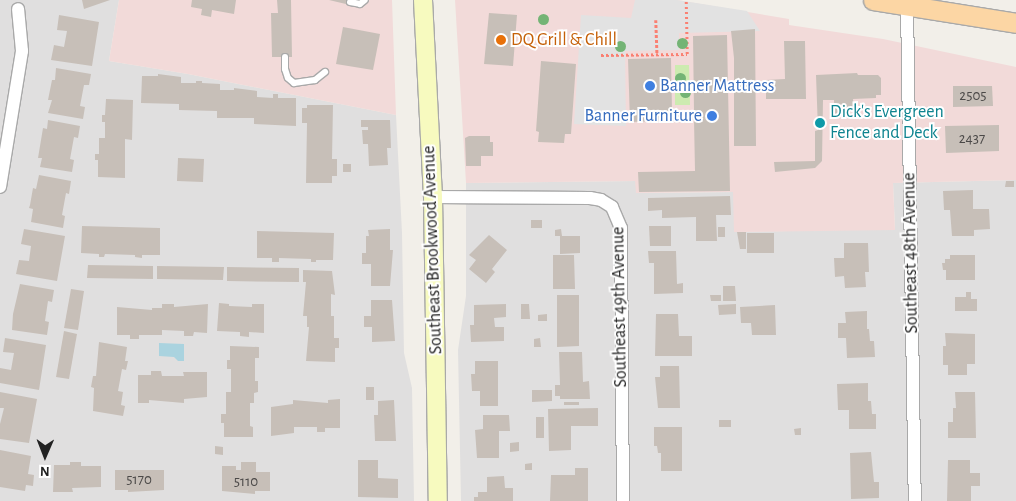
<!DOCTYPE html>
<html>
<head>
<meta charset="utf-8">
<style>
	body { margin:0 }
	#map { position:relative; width:1016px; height:501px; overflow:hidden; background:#f2efe9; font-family:"Alegreya Sans",sans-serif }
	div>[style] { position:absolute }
	.residential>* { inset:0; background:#e0dfdf }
	.commercial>* { inset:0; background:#f2dad9 }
	.grass>* { inset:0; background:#cdebb0 }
	.parking>* { inset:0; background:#e2e2e2 }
	.water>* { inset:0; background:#aad3df }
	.building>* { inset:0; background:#c7bfb8 }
	.path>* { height:2.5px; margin-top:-1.25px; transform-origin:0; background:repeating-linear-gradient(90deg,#fa8072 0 2.5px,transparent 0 5px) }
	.roads { filter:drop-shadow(1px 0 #a9a9a9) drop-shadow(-1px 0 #a9a9a9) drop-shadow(0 1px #a9a9a9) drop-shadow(0 -1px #a9a9a9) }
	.service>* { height:6px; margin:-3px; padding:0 3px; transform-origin:3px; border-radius:3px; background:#fff }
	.minor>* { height:12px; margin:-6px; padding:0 6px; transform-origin:6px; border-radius:6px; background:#fff }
	.secondary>* { height:18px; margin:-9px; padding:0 9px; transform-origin:9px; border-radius:9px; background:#f7fabf }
	.primary>* { height:19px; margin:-9.5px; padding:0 9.5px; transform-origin:9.5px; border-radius:9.5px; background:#fcd6a4 }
	.trees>* { width:11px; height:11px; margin:-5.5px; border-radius:50%; background:#74b475 }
	.dots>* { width:14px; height:14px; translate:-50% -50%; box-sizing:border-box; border:2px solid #fff; border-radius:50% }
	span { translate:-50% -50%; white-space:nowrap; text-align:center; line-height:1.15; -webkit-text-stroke:4px #fff; paint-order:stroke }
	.number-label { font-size:15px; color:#4b4948 }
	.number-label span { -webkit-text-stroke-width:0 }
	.food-label { font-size:18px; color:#c56008 }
	.left { translate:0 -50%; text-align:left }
	.shop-label { font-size:18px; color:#366cbe }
	.right { translate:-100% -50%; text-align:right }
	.culture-label { font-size:18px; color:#0d838f }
	.street-label { font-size:18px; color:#222 }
	.north { position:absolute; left:20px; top:431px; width:50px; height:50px; -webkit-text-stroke:4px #fff; paint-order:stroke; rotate:181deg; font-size:14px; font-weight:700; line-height:20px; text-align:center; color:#222 }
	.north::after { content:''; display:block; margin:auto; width:18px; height:22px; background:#222; clip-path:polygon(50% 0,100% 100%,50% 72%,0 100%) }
</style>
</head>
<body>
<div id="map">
	<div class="residential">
		<i style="clip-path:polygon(0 0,119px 0,109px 61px,188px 74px,396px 115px,402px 233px,404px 353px,412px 388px,414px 501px,0 501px)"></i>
		<i style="clip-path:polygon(1016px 180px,1016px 501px,461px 501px,458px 350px,466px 296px,466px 183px,636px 181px,636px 193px,734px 192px,734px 232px,895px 229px,893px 183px)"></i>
	</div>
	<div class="commercial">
		<i style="clip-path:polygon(119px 0,392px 0,396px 115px,188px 74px,109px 61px)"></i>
		<i style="clip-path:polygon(455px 0,677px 0,789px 19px,789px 25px,883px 39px,1016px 67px,1016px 180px,893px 183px,895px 230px,734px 232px,733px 192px,636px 193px,635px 181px,466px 183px)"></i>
	</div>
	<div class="grass">
		<i style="clip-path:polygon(675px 65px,689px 65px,690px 105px,675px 105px)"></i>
	</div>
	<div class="parking">
		<i style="clip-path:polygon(635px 0,677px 0,747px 11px,760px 31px,679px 33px,679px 50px,625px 51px,626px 126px,574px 124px,581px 15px,631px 18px)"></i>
	</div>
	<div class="water">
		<i style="clip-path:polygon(159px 343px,184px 344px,184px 361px,178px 361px,174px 357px,159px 356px)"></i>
	</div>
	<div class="building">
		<i style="clip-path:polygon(82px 0,110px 0,84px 9px)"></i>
		<i style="clip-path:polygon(192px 0,236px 0,234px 14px,212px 10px,211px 17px,201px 15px,202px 9px,191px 7px)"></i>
		<i style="clip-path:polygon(277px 0,291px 0,292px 57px,272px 57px,271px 13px,278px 13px)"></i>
		<i style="clip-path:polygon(329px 0,351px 0,350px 5px)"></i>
		<i style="clip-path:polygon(489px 13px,517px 15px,513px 66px,484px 64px)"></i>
		<i style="clip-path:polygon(59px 15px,99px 22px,92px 66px,51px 60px,54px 45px,64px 47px,67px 31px,57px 30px)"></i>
		<i style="clip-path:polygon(343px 27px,380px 34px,373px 70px,336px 64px)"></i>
		<i style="clip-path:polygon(755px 29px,756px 146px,734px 146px,734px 58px,731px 31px)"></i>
		<i style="clip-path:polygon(727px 35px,730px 191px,639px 192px,638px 172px,695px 171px,694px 120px,630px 122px,628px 59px,671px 58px,672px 112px,694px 112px,693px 36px)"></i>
		<i style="clip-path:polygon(784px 41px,805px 41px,806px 99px,766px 99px,766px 80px,785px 79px)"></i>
		<i style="clip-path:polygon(541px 61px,576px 64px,571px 134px,565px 134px,564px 143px,538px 142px,539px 132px,536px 131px)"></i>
		<i style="clip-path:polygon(56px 68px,91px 74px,89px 85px,84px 85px,80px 106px,85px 107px,83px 119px,48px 113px,52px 100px,48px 100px,52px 80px,55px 80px)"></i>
		<i style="clip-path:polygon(857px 73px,858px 75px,878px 75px,881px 78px,881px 95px,876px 95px,876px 98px,853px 99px,854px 109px,848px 110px,848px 116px,834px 116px,834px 100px,823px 100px,822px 161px,815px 168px,775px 172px,774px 162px,815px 161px,815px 131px,818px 130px,816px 75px)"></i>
		<i style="clip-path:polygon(158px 74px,181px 77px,181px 83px,196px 83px,196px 81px,202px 81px,202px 83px,220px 84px,220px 90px,234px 90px,234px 88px,257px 91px,257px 97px,273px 98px,273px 94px,278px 94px,278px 98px,296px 98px,296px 126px,254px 124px,254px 118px,217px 118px,217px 111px,179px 110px,179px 104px,141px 103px,142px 76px,158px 76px)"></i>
		<i style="clip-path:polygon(953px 86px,992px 86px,993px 106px,953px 107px)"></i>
		<i style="clip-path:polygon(106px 99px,133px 100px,132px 140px,125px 139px,125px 178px,98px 177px,98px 160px,95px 160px,95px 154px,99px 154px,99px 138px,105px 138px,105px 122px,102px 122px,102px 115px,105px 115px)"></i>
		<i style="clip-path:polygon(307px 105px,333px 105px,332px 159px,337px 159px,337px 176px,332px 176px,332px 183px,306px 183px,307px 123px,302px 123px,302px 108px,307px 108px)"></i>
		<i style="clip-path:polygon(48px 120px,80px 126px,78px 138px,74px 137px,70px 159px,74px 160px,72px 172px,40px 167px,42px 158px,38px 158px,43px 128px,47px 129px)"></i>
		<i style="clip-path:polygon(361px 120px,390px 120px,391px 148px,387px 148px,388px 165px,369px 166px,368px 144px,363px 144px,362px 130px,368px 130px,368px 127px,361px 127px)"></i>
		<i style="clip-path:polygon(999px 125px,999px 151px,946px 153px,945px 126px)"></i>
		<i style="clip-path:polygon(469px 136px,490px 136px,490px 142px,493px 142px,493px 156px,481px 156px,481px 166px,466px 166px,465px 138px)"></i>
		<i style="clip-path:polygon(178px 158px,204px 159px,203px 182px,177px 181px)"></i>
		<i style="clip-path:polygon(343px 164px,351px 164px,351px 172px,343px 172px)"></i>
		<i style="clip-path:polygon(39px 175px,71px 181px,69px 194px,66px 193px,62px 215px,65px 216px,63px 228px,31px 222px,33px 209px,29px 208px,30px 205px,33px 188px,36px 189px)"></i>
		<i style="clip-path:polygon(1006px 181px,1014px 181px,1014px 187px,1005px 187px)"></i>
		<i style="clip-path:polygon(973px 190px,973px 209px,989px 209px,990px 229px,974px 230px,974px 236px,952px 236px,950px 210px,944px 210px,943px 191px)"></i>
		<i style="clip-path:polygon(730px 196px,731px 215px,716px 215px,717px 241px,696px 241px,696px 217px,662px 218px,662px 210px,648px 211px,648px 198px)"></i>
		<i style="clip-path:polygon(531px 220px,542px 220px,542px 228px,531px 228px)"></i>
		<i style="clip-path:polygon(82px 226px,160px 228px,160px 255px,142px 255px,142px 258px,135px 257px,135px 255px,105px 254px,104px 257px,99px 257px,99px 254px,81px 253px)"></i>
		<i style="clip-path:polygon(649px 226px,671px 226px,671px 246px,650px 246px)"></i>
		<i style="clip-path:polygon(718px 227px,725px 227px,725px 237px,718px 237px)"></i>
		<i style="clip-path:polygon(24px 229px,65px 236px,57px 281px,16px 274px,19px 260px,29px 261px,31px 246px,21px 244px)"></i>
		<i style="clip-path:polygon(390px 229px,390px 250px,393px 250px,390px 286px,371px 286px,371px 264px,362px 264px,362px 253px,366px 253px,366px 236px,369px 236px,368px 230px)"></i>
		<i style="clip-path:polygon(561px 229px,562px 236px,580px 236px,580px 253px,560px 254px,560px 236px,555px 236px,555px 230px)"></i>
		<i style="clip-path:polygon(257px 231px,334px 233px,333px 260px,316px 260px,316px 262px,311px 262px,311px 259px,279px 258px,279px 262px,272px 262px,272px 258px,257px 258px)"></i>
		<i style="clip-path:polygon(737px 232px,746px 232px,746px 249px,740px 249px)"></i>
		<i style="clip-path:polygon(747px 233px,774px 233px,774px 253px,747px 253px)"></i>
		<i style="clip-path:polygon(489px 235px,507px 250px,492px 269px,495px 272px,486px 283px,469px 269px,476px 260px,469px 255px)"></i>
		<i style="clip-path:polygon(844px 243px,868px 243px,869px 272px,865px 272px,866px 287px,845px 288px,844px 276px,835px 277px,834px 258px,844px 258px)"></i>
		<i style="clip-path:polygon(648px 251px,676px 251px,677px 284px,683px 283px,683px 293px,654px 294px,654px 263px,649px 263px)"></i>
		<i style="clip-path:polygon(553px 255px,574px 255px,575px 289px,553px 289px)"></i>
		<i style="clip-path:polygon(950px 255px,975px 255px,975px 280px,946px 280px,946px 270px,943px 270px,942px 263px,945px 263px,945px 259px,950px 259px)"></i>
		<i style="clip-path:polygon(88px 265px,153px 266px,153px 279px,87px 278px)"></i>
		<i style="clip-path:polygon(157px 266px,224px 267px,223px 280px,157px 279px)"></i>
		<i style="clip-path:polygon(227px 267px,299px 268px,299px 282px,227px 281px)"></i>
		<i style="clip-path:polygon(303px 270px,332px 271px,335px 295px,331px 294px,331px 316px,334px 316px,334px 338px,339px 338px,339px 348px,335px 348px,335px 362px,306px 361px,309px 327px,307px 327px,307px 316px,303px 316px,306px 282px,303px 282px)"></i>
		<i style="clip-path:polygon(20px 284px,54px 290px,52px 302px,48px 301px,45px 321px,49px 322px,47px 335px,12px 330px,13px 314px)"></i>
		<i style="clip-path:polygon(723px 286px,735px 286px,736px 301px,723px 301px)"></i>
		<i style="clip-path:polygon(71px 289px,84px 291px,78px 330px,64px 328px)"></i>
		<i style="clip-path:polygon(966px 292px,971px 292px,971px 299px,977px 299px,977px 311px,955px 311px,955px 297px,966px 297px)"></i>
		<i style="clip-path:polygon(557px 295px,579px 295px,579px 346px,557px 347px)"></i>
		<i style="clip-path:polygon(710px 295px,721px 295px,721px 301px,711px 301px)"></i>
		<i style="clip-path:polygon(371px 300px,392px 300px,395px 341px,372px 342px,372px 327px,364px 327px,364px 316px,371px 316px)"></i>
		<i style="clip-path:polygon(219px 303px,229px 304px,229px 306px,252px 307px,252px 304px,264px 304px,264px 333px,249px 332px,249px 337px,240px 336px,240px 332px,217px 331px)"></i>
		<i style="clip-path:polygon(162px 304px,174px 304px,174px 307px,208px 304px,207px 333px,194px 332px,193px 336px,184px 336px,184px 331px,162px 330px,162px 335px,139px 335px,139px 339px,130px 339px,130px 335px,117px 335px,117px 307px,152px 310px,152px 308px,162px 308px)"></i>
		<i style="clip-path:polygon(506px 304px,506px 317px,494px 318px,495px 327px,504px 327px,504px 341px,471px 342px,470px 325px,474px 325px,474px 305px)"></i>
		<i style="clip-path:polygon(521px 304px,529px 304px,530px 319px,521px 319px)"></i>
		<i style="clip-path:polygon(736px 304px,736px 314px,719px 315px,718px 305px)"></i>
		<i style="clip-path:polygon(775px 305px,776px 335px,752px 335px,751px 323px,741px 323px,740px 307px)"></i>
		<i style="clip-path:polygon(867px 311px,867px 329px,869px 329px,870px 341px,874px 341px,875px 357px,847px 358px,846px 338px,838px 338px,838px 323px,846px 323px,845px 312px)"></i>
		<i style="clip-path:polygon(547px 314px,547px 321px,538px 321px,538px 315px)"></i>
		<i style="clip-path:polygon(656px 314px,678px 314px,679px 336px,692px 336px,692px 356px,655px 356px)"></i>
		<i style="clip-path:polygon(64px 331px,77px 334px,69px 379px,56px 377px)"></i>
		<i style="clip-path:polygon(945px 333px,975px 334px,975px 364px,967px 364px,967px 375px,948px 375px,948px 365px,943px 365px,943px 346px,946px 346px)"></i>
		<i style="clip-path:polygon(5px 338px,46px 345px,39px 390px,0 383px,0 368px,11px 370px,14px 353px,3px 352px)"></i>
		<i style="clip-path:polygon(540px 338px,541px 347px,534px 347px,534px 339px)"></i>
		<i style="clip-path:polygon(99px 342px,127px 347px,125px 361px,128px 361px,126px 370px,122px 369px,118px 391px,123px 392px,121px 405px,125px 406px,123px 416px,93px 411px,94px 388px,91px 387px,93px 376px,96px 376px)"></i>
		<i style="clip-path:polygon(230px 346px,259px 347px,259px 358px,255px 358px,255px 381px,258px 381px,258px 392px,254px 393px,254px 403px,250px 403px,250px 426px,253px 427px,253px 437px,224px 437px,224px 423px,221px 423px,221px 414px,226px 414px,226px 392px,231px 392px,231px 369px,227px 369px,227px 360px,230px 360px)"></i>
		<i style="clip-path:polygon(559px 352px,582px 352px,583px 382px,589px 381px,590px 399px,560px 399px,560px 396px,555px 396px,555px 385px,560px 385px)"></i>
		<i style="clip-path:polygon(475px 361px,498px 361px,498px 406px,480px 406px,480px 391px,472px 391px,471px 374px,475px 374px)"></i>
		<i style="clip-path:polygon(660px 366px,679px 366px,680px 408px,658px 408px,655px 377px,660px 377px)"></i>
		<i style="clip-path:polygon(151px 371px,161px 371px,162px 376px,184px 376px,183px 372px,207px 372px,207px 397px,184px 399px,184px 403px,149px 400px,149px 403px,138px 403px,138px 375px,151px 375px)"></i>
		<i style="clip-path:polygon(868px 383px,868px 401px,871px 401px,872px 414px,876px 414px,876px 429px,849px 429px,849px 410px,838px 410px,837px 384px)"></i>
		<i style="clip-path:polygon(366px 387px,374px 387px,374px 400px,366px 400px)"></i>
		<i style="clip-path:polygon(532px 390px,552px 390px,552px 401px,532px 402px)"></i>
		<i style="clip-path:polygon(0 392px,37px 399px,29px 443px,0 439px,0 424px,4px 408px,0 408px)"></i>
		<i style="clip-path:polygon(955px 392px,975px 392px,976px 438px,948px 438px,948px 422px,953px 422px,953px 408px,956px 408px)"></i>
		<i style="clip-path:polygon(340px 399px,340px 428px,325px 428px,325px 432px,317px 432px,317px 427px,294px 427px,294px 433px,271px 436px,271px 407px,293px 404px,293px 400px,328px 403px,328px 400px)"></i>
		<i style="clip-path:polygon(394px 400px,396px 441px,375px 441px,374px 415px,378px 415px,378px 401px)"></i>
		<i style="clip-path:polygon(564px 402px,579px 402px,579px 405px,564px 405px)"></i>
		<i style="clip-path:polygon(598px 408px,598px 426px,571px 426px,571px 450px,549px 451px,548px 409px)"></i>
		<i style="clip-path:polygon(483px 415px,509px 415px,510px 431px,499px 431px,499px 458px,477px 458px,475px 430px,483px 429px)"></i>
		<i style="clip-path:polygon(536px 417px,544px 417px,544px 438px,536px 438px)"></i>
		<i style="clip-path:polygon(719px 420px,731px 420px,731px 427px,719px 427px)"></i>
		<i style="clip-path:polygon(654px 427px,682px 427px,682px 471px,661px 471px,661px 453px,658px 453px,657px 446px,654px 446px)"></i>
		<i style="clip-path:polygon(801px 428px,801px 435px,795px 435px,794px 429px)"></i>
		<i style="clip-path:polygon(519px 442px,519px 451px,510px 452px,510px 443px)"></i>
		<i style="clip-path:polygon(215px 446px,223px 447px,223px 455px,215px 454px)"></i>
		<i style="clip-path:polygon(0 450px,31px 456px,28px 474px,34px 475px,33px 486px,26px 485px,25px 491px,0 487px)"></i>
		<i style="clip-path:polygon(871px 452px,874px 482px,879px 482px,879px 498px,851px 499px,850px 453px)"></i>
		<i style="clip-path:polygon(358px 460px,378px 460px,378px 478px,398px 479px,398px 498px,358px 497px)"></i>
		<i style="clip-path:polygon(948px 460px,970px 460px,970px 473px,980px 473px,980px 486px,971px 486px,971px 501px,947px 501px)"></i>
		<i style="clip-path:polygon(70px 462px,81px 462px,81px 466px,101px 466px,101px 487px,72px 488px,73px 492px,53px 492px,54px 465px,70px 465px)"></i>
		<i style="clip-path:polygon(241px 462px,256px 462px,256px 472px,270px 472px,270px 491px,255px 491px,255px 494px,222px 491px,222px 466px,236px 466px,236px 470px,241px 470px)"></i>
		<i style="clip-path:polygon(532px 463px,532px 470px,525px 470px,525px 464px)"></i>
		<i style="clip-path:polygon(575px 468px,588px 468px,588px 501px,550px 501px,551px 475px,575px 475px)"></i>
		<i style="clip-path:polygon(115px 470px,164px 470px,164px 490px,128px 492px,128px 490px,115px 490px)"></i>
		<i style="clip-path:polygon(504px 476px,505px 488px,513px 488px,513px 501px,474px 501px,474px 497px,478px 497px,478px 492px,487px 492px,487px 477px)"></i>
	</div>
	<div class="path">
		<i style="left:656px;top:20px;width:34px;rotate:88deg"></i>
		<i style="left:601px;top:55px;width:86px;rotate:-0.7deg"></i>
		<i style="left:687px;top:54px;width:54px;rotate:-91.1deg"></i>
	</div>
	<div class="roads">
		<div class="service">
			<i style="left:350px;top:2px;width:10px;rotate:11deg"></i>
			<i style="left:360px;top:4px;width:6px;rotate:-39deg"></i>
			<i style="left:285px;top:57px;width:12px;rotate:90deg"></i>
			<i style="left:285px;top:69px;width:9px;rotate:72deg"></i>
			<i style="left:288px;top:78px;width:8px;rotate:40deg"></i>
			<i style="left:294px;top:83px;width:21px;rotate:-8deg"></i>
			<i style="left:315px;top:80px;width:13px;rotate:-39deg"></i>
		</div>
		<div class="minor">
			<i style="left:907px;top:5px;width:496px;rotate:89.1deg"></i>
			<i style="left:0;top:187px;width:138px;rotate:-80.8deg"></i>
			<i style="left:22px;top:51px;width:42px;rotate:-95.4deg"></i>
			<i style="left:433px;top:197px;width:157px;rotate:0.4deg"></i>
			<i style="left:590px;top:198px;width:11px;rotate:10deg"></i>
			<i style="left:601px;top:200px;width:13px;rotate:32deg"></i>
			<i style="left:612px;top:207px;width:23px;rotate:67deg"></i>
			<i style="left:621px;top:228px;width:273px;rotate:89.6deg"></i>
		</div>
		<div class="secondary">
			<i style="left:423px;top:0;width:197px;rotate:87.1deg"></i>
			<i style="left:433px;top:197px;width:304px;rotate:89.1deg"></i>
		</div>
		<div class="primary">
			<i style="left:873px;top:0;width:145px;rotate:9.1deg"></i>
		</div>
	</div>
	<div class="trees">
		<i style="left:543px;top:19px"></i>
		<i style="left:682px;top:43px"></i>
		<i style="left:620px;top:46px"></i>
		<i style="left:680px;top:78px"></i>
		<i style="left:685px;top:92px"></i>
	</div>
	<div class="dots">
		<i style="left:501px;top:40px;background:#e8710a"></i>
		<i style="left:650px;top:86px;background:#3f7fe0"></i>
		<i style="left:712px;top:116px;background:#3f7fe0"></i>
		<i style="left:820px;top:123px;background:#0f9aa8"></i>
	</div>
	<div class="number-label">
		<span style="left:973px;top:96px">2505</span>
		<span style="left:972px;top:139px">2437</span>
		<span style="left:139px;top:480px">5170</span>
		<span style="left:246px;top:482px">5110</span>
	</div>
	<div class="food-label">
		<span class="left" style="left:511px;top:40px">DQ Grill &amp; Chill</span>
	</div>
	<div class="shop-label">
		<span class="left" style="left:660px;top:86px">Banner Mattress</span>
		<span class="right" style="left:702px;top:116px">Banner Furniture</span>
	</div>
	<div class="culture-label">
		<span class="left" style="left:830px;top:123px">Dick's Evergreen<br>Fence and Deck</span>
	</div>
	<div class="street-label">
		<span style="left:433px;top:250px;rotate:-92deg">Southeast Brookwood Avenue</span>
		<span style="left:911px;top:253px;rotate:-91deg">Southeast 48th Avenue</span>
		<span style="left:620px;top:307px;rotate:-91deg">Southeast 49th Avenue</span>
	</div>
	<div class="north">N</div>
</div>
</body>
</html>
